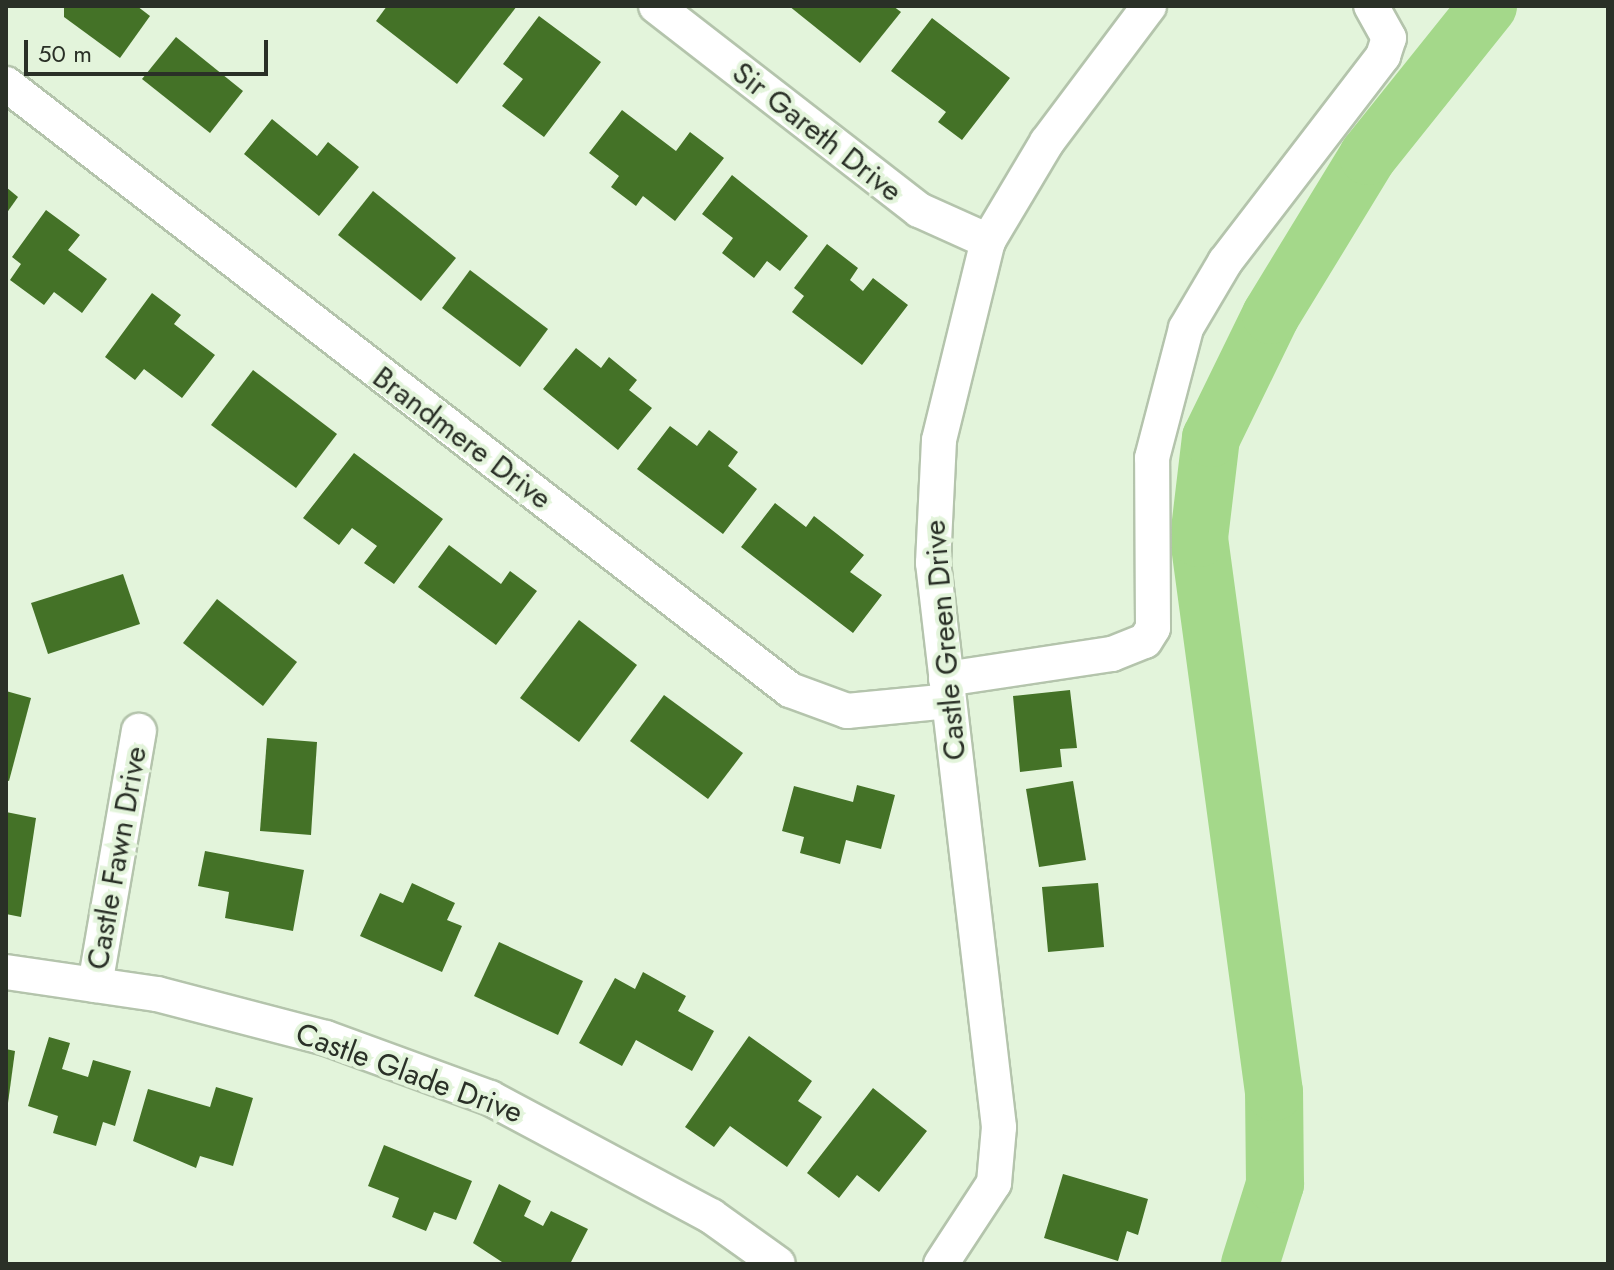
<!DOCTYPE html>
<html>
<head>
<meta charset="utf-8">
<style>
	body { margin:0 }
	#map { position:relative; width:1614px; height:1270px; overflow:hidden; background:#e3f4db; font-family:Jost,sans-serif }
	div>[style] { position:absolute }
	.river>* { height:58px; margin:-29px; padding:0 29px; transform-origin:29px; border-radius:29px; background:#a4d88a }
	.building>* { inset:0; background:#447227 }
	.roads { filter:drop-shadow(2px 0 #b4c4ac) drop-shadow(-2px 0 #b4c4ac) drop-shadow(0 2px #b4c4ac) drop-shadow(0 -2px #b4c4ac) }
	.minor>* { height:34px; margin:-17px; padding:0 17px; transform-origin:17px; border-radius:17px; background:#fff }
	span { translate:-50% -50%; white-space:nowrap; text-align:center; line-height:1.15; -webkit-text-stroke:8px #e3f4db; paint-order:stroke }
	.street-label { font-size:30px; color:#2a3027 }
	.frame { position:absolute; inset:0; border:8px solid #2a3027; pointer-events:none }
	.scale { position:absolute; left:24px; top:40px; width:244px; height:36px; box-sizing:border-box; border:4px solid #2a3027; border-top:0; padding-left:10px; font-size:24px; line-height:28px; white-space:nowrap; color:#2a3027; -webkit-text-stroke:6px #e3f4db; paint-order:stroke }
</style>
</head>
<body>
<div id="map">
	<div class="river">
		<i style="left:1250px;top:1264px;width:84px;rotate:-72.6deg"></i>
		<i style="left:1275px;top:1184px;width:92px;rotate:-90.6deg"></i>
		<i style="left:1274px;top:1092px;width:559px;rotate:-97.71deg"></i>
		<i style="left:1199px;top:538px;width:101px;rotate:-83.2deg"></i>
		<i style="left:1211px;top:438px;width:137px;rotate:-64deg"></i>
		<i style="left:1271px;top:315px;width:186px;rotate:-58.6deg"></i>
		<i style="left:1368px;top:156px;width:192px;rotate:-51.3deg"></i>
	</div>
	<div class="building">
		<i style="clip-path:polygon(64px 6px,137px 6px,150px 16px,120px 58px,64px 17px)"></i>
		<i style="clip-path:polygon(387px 6px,517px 6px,457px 84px,376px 21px)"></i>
		<i style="clip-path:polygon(789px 6px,893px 6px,901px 12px,860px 63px)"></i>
		<i style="clip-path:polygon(539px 16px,601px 62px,544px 137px,502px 106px,523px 79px,503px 64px)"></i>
		<i style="clip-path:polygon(932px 18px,1010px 78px,962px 140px,938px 122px,946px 112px,891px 71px)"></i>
		<i style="clip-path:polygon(176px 37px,243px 91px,210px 133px,142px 79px)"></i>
		<i style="clip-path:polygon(622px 110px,676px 151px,690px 132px,724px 158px,675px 221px,643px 196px,636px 206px,611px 187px,619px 176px,589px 153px)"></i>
		<i style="clip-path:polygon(272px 119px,317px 156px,328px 142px,359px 167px,319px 216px,244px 154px)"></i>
		<i style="clip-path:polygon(732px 175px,808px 236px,780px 271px,767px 261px,754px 278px,722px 253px,733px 238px,702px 214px)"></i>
		<i style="clip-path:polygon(6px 187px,18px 197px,6px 214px)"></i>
		<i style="clip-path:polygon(373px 191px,456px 258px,421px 301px,338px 235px)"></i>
		<i style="clip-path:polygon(46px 210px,80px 235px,68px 250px,107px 279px,82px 313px,54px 292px,44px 305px,10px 280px,21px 264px,12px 257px)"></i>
		<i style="clip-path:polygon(827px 244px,858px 268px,850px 280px,863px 291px,873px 278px,908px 305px,862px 365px,792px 312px,804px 296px,794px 288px)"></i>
		<i style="clip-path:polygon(470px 270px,548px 329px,520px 367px,442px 308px)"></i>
		<i style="clip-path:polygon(152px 293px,181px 315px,174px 324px,215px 355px,182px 398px,144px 369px,135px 380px,105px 357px)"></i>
		<i style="clip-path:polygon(576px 348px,601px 368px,609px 357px,637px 380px,629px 390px,652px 408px,618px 450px,543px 389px)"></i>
		<i style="clip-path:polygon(253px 370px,337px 434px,296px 488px,211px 425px)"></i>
		<i style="clip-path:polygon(670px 426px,697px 446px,709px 430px,738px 452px,728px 466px,757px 489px,723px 534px,637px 469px)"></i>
		<i style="clip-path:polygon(354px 453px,443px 519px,394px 584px,364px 563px,377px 546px,352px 528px,339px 545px,303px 518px)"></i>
		<i style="clip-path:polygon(775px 503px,806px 527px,814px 516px,864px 555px,850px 572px,882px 595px,853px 633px,741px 547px)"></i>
		<i style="clip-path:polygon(449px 545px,501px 584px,510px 571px,537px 591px,496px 645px,418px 587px)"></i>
		<i style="clip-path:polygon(123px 574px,140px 624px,48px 654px,31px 603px)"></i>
		<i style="clip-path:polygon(217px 599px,297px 662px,263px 706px,183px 643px)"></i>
		<i style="clip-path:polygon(579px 620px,637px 665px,579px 742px,520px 698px)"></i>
		<i style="clip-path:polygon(1070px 690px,1077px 748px,1060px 749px,1062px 767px,1020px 772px,1013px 696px)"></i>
		<i style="clip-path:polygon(6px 691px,31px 698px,9px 781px,6px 780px)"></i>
		<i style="clip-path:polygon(664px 695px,743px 753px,708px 799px,630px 741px)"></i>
		<i style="clip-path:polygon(267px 738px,317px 742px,311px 835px,260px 831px)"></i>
		<i style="clip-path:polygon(1073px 781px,1086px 860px,1039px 867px,1026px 789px)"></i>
		<i style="clip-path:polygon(857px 785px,895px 795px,881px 849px,846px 840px,840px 864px,800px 853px,804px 837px,782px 831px,794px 786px,853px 802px)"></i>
		<i style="clip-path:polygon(6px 812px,36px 818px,21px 917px,6px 914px)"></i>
		<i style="clip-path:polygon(205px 851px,304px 870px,293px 931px,225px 918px,229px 892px,198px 886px)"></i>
		<i style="clip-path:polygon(412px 883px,455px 903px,447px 920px,462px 926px,442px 972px,360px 936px,380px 893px,403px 903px)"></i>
		<i style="clip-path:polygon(1098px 883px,1104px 947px,1048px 952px,1042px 887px)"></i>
		<i style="clip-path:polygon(499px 942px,583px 981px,558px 1035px,474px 996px)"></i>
		<i style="clip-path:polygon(643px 972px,686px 996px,678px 1011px,714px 1031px,692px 1071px,636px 1040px,622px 1066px,579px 1043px,615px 978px,635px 989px)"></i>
		<i style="clip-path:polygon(749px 1036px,812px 1081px,798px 1101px,822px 1117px,787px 1167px,730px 1126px,714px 1147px,685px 1127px)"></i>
		<i style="clip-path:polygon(49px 1037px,70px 1043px,62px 1069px,88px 1077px,93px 1060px,131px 1071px,115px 1126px,103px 1122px,96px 1146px,53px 1133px,58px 1116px,28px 1106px)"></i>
		<i style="clip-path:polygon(6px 1049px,15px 1051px,8px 1103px,6px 1103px)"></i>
		<i style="clip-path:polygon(216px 1087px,253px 1098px,233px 1166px,200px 1156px,196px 1168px,133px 1141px,148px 1089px,210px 1107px)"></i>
		<i style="clip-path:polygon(873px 1088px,927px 1131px,879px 1192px,857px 1175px,839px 1198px,807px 1173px)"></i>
		<i style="clip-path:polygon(384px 1145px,472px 1181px,456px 1220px,434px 1212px,426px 1231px,392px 1217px,399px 1198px,368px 1186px)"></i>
		<i style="clip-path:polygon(1063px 1174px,1148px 1199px,1138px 1235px,1127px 1231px,1118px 1261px,1044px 1238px)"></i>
		<i style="clip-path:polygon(499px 1184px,531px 1201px,524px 1216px,543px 1226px,551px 1211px,588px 1229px,570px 1264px,505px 1264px,473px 1243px)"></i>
	</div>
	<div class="roads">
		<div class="minor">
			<i style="left:656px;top:6px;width:333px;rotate:37.8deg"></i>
			<i style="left:919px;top:210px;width:76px;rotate:24.2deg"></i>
			<i style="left:6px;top:84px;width:991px;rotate:37.7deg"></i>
			<i style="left:790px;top:690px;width:61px;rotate:20.2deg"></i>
			<i style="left:847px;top:711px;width:102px;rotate:-5.6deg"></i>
			<i style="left:946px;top:679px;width:168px;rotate:-8.6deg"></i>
			<i style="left:1112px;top:654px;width:35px;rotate:-22deg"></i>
			<i style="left:1145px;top:641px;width:15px;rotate:-58deg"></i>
			<i style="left:1153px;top:628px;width:170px;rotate:-90.3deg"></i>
			<i style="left:1152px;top:458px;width:134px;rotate:-75.3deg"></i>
			<i style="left:1186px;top:328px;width:77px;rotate:-59.4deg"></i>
			<i style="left:1225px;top:262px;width:260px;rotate:-52.5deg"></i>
			<i style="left:1383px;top:56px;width:19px;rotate:-72deg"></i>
			<i style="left:1389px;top:38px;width:37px;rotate:-119deg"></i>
			<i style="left:6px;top:972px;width:153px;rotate:8.3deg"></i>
			<i style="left:157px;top:994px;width:175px;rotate:14.6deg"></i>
			<i style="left:326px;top:1038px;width:175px;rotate:20.1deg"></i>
			<i style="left:490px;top:1098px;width:251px;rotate:28.1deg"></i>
			<i style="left:711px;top:1216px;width:82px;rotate:35.6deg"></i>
			<i style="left:95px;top:985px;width:258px;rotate:-80.2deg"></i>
			<i style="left:941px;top:1264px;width:97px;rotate:-56.8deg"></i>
			<i style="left:994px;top:1183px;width:56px;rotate:-84.9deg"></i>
			<i style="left:999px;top:1127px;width:568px;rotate:-96.67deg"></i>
			<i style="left:933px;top:563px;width:123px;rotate:-87.2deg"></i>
			<i style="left:939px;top:440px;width:205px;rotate:-76.2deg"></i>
			<i style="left:988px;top:241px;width:115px;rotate:-59.2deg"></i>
			<i style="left:1047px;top:142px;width:170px;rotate:-53.1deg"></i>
		</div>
	</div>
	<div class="street-label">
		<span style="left:817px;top:132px;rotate:38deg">Sir Gareth Drive</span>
		<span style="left:462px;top:438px;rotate:37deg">Brandmere Drive</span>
		<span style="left:945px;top:640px;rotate:-95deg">Castle Green Drive</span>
		<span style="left:117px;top:858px;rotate:-80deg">Castle Fawn Drive</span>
		<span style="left:409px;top:1073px;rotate:20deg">Castle Glade Drive</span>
	</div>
	<div class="frame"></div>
	<div class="scale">50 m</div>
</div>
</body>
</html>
